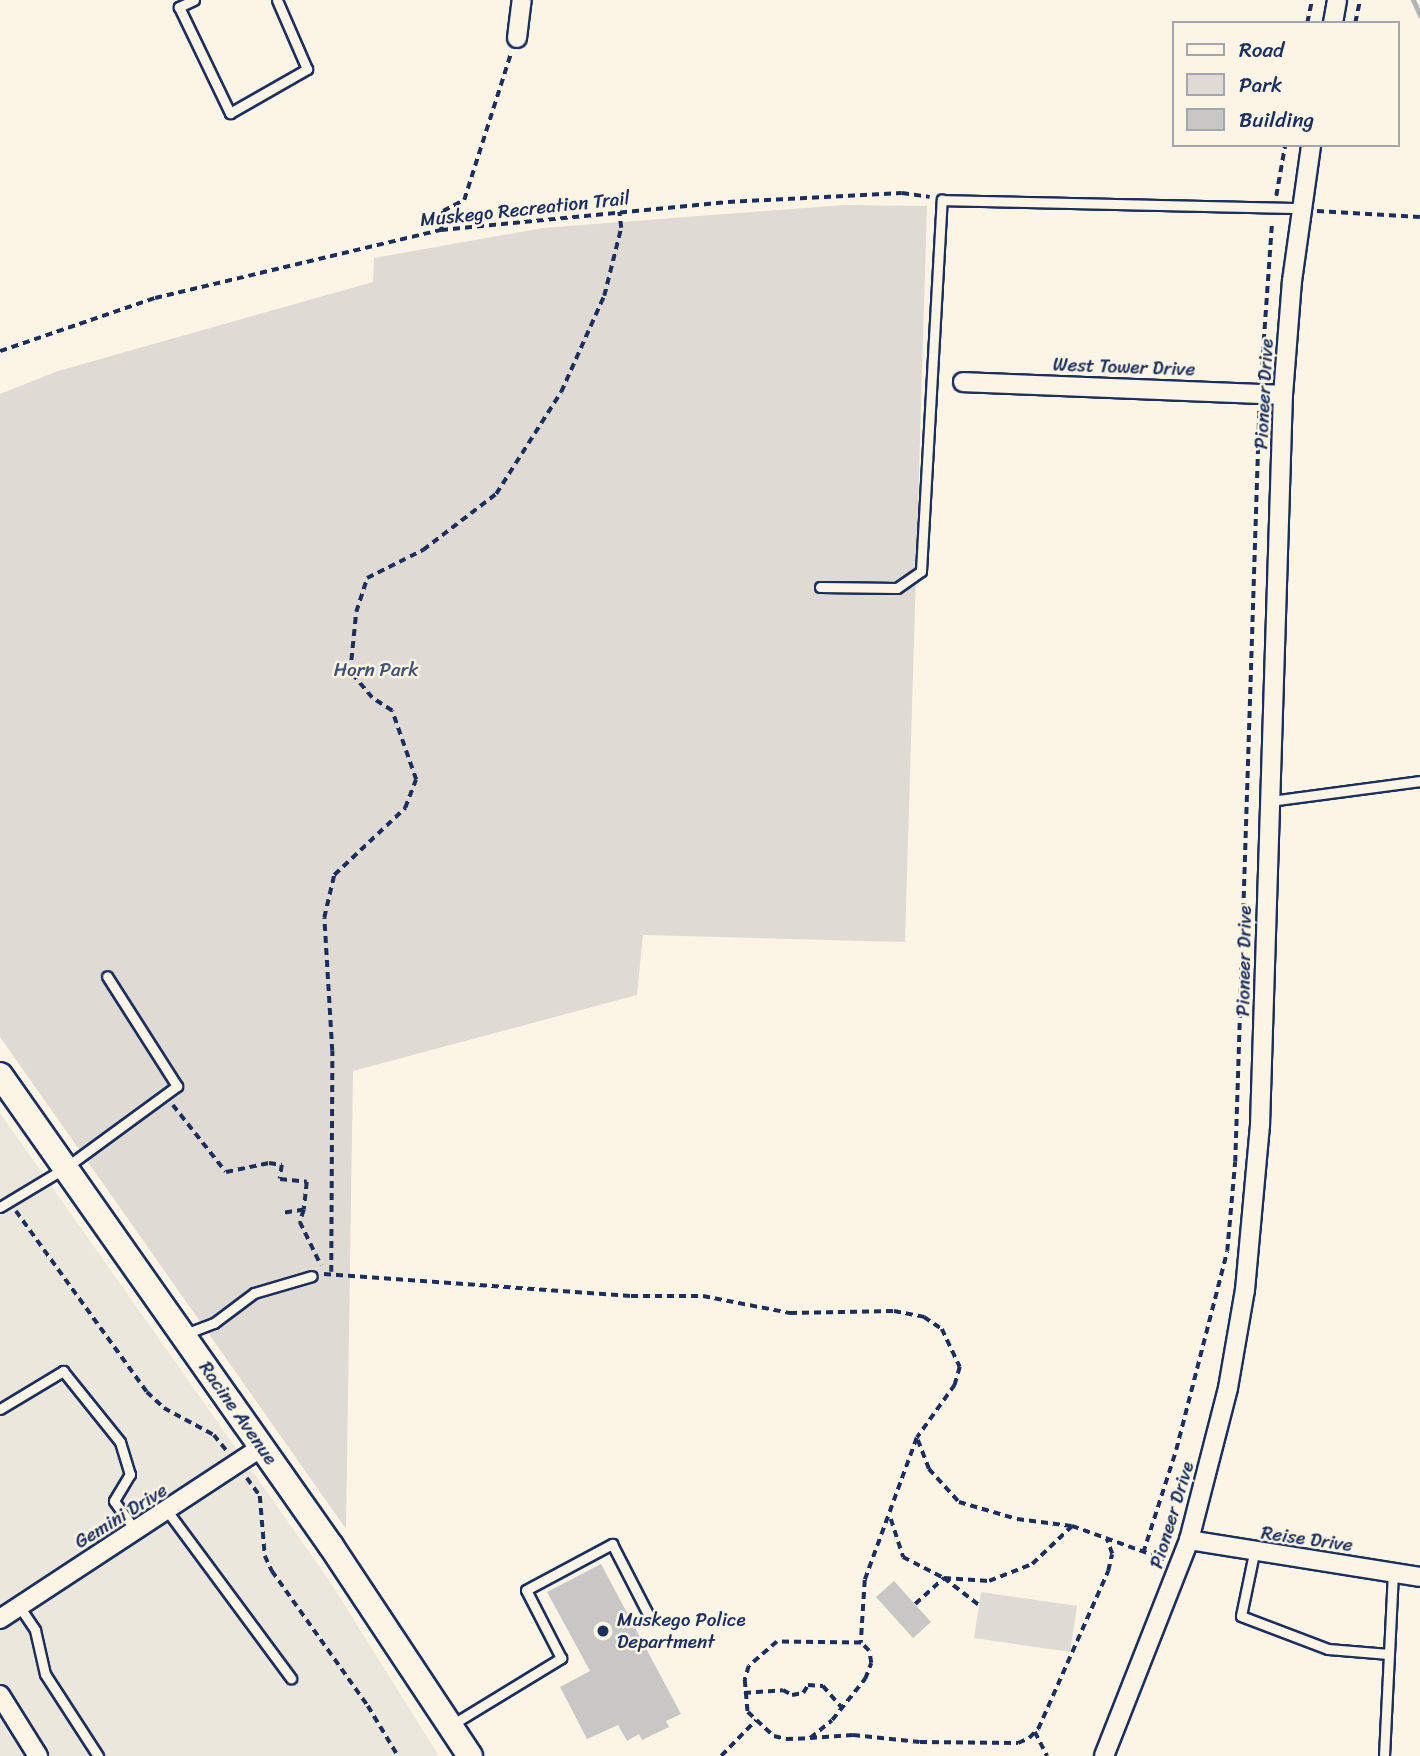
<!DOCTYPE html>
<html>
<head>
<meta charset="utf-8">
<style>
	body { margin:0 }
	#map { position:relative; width:1420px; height:1756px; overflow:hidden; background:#fcf5e5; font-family:Sriracha,sans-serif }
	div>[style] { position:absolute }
	.built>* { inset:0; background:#ece7dc }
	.green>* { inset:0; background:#dfdbd4 }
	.stream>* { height:5px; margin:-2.5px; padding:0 2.5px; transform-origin:2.5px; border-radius:2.5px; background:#b2b4b8 }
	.building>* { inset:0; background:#c8c7c6 }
	.path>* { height:3.5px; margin-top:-1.75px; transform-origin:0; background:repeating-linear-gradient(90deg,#1b2f5e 0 7px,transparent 0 12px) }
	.roads { filter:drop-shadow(2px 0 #1b2f5e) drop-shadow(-2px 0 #1b2f5e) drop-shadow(0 2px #1b2f5e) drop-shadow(0 -2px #1b2f5e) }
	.lane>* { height:9px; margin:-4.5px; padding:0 4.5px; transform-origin:4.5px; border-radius:4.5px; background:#fcf5e5 }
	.street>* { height:18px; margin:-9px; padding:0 9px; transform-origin:9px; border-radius:9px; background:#fcf5e5 }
	.secondary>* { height:24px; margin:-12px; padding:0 12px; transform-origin:12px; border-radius:12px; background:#fcf5e5 }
	.dots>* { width:19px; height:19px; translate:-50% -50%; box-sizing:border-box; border:4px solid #fcf5e5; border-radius:50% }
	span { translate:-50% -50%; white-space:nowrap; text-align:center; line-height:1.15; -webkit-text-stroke:5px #fcf5e5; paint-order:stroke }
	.street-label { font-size:19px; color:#1b2f5e }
	.park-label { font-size:19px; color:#425176 }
	.poi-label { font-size:19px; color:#1b2f5e }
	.left { translate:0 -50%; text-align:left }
	.legend { position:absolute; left:1172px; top:21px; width:228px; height:126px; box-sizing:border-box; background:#fcf5e5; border:2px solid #a2a6af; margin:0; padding:9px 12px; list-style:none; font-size:21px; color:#1b2f5e }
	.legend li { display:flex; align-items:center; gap:14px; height:35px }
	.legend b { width:35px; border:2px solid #a2a6af }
</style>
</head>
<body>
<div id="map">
	<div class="built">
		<i style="clip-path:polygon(0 1113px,329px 1580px,439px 1756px,0 1756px)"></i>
	</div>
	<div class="green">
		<i style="clip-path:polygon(844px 205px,927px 206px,905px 942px,643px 935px,637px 995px,353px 1071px,346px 1529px,0 1037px,0 394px,58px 371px,373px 282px,374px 258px,543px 228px)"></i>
		<i style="clip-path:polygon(981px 1592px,1077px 1606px,1070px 1652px,974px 1638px)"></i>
	</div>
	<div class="stream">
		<i style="left:1413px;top:0;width:17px;rotate:65deg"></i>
	</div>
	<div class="building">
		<i style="clip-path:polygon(601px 1564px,681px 1714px,666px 1721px,669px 1727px,642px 1740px,639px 1734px,627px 1741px,618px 1725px,587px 1739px,560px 1687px,590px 1671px,547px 1592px)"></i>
		<i style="clip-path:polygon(894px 1581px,931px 1622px,913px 1638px,876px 1597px)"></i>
	</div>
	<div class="path">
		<i style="left:1307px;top:23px;width:24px;rotate:-78deg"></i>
		<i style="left:1355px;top:23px;width:24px;rotate:-78deg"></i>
		<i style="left:1276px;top:196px;width:52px;rotate:-80deg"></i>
		<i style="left:1317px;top:211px;width:103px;rotate:3.3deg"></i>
		<i style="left:441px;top:230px;width:19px;rotate:-84deg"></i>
		<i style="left:443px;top:211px;width:24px;rotate:-28deg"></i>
		<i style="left:464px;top:200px;width:154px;rotate:-72.3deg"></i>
		<i style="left:0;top:351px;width:164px;rotate:-18.9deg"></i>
		<i style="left:155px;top:298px;width:294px;rotate:-13.4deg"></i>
		<i style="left:441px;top:230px;width:288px;rotate:-5.6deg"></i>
		<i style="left:728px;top:202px;width:174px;rotate:-3deg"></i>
		<i style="left:902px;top:193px;width:28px;rotate:8deg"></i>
		<i style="left:1261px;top:377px;width:156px;rotate:-86deg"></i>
		<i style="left:173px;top:1105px;width:85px;rotate:51.7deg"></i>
		<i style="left:226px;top:1172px;width:44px;rotate:-11.8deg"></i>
		<i style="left:269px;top:1163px;width:13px;rotate:9deg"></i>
		<i style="left:282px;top:1165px;width:14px;rotate:98deg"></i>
		<i style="left:280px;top:1179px;width:27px;rotate:6deg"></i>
		<i style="left:307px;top:1182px;width:28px;rotate:96deg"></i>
		<i style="left:304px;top:1210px;width:24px;rotate:171deg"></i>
		<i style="left:304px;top:1210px;width:13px;rotate:108deg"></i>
		<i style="left:300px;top:1222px;width:48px;rotate:64deg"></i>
		<i style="left:16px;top:1211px;width:223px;rotate:54.1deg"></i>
		<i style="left:147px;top:1392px;width:23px;rotate:43deg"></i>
		<i style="left:164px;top:1408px;width:57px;rotate:28.4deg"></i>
		<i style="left:214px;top:1435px;width:22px;rotate:51deg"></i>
		<i style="left:331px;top:1272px;width:221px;rotate:-89.7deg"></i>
		<i style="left:332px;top:1051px;width:133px;rotate:-93.4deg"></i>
		<i style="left:324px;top:918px;width:44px;rotate:-76.9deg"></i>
		<i style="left:334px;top:875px;width:98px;rotate:-43.3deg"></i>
		<i style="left:405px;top:808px;width:30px;rotate:-69deg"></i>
		<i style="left:416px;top:780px;width:73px;rotate:-109.2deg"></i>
		<i style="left:392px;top:711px;width:24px;rotate:-147deg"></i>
		<i style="left:372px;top:698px;width:34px;rotate:-130deg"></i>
		<i style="left:350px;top:672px;width:60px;rotate:-84.3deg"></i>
		<i style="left:356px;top:612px;width:36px;rotate:-72deg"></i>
		<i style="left:367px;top:578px;width:63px;rotate:-26.6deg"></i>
		<i style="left:423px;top:550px;width:92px;rotate:-37.5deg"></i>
		<i style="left:496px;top:494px;width:121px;rotate:-57.5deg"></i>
		<i style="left:561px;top:392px;width:105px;rotate:-65.9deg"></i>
		<i style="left:604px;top:296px;width:70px;rotate:-76deg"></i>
		<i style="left:621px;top:228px;width:16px;rotate:-97deg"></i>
		<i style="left:324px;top:1274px;width:308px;rotate:4.1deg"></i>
		<i style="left:631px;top:1296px;width:72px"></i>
		<i style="left:703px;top:1296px;width:89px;rotate:11.1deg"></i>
		<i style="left:790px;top:1313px;width:104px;rotate:-1.1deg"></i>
		<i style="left:894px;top:1311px;width:31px;rotate:11deg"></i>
		<i style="left:924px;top:1317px;width:22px;rotate:34deg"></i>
		<i style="left:942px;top:1329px;width:42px;rotate:64.7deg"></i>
		<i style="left:960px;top:1367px;width:19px;rotate:106deg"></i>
		<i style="left:955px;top:1385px;width:65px;rotate:125.6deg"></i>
		<i style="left:917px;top:1438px;width:151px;rotate:110.1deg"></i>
		<i style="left:865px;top:1580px;width:63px;rotate:93.6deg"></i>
		<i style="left:918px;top:1440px;width:31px;rotate:69deg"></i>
		<i style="left:929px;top:1469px;width:45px;rotate:47.7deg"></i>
		<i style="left:959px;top:1502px;width:60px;rotate:16.3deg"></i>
		<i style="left:1017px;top:1519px;width:55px;rotate:7.3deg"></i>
		<i style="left:1072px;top:1526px;width:98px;rotate:19.7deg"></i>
		<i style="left:247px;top:1478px;width:22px;rotate:54deg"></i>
		<i style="left:260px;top:1496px;width:60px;rotate:85.2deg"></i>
		<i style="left:265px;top:1556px;width:17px;rotate:65deg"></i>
		<i style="left:272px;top:1571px;width:166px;rotate:54.6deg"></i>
		<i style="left:368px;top:1706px;width:58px;rotate:59deg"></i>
		<i style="left:891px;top:1519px;width:40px;rotate:72deg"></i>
		<i style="left:903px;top:1557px;width:46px;rotate:27.1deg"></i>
		<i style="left:944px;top:1578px;width:45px;rotate:3.8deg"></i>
		<i style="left:989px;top:1581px;width:46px;rotate:-21.6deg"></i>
		<i style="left:1032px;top:1564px;width:55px;rotate:-43.5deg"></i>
		<i style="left:1143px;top:1553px;width:108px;rotate:-72.2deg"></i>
		<i style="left:1176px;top:1450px;width:205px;rotate:-75.6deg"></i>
		<i style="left:1227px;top:1251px;width:89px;rotate:-84.9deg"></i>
		<i style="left:1235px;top:1162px;width:753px;rotate:-88.17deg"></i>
		<i style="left:915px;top:1604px;width:39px;rotate:-42deg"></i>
		<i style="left:944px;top:1578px;width:44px;rotate:37.6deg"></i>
		<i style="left:744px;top:1693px;width:39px;rotate:-4deg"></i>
		<i style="left:783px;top:1690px;width:10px;rotate:29deg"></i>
		<i style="left:792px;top:1695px;width:11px;rotate:-10deg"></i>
		<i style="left:803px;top:1693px;width:9px;rotate:-58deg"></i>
		<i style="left:808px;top:1685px;width:15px;rotate:4deg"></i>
		<i style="left:823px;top:1686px;width:28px;rotate:49deg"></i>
		<i style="left:1035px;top:1732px;width:27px;rotate:63deg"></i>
		<i style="left:810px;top:1738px;width:28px;rotate:-39deg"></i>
		<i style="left:832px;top:1720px;width:53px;rotate:-51.2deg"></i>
		<i style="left:865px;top:1679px;width:17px;rotate:-69deg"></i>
		<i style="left:871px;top:1663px;width:12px;rotate:-99deg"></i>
		<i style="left:869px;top:1651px;width:11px;rotate:-135deg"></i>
		<i style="left:861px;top:1643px;width:84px;rotate:-179.3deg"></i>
		<i style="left:777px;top:1642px;width:37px;rotate:139deg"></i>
		<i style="left:749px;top:1666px;width:15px;rotate:106deg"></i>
		<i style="left:745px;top:1680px;width:32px;rotate:85deg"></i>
		<i style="left:748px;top:1712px;width:35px;rotate:43deg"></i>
		<i style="left:774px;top:1736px;width:12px;rotate:14deg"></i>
		<i style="left:786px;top:1739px;width:24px;rotate:-2deg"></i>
		<i style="left:810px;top:1738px;width:43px;rotate:-4deg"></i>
		<i style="left:853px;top:1735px;width:67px;rotate:6deg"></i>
		<i style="left:920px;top:1742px;width:98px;rotate:0.6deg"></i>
		<i style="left:1018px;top:1743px;width:12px;rotate:-24deg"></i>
		<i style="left:1029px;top:1738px;width:13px;rotate:-45deg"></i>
		<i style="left:1038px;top:1729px;width:173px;rotate:-66.1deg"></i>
		<i style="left:1108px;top:1571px;width:17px;rotate:-77deg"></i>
		<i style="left:1112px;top:1554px;width:15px;rotate:-110deg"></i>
		<i style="left:721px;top:1756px;width:50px;rotate:-45.8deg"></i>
	</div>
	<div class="roads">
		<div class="lane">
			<i style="left:194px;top:0;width:17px;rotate:155deg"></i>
			<i style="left:179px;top:7px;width:118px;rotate:64.3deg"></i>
			<i style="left:230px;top:113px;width:89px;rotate:-29.7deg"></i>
			<i style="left:307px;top:69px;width:75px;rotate:-113.5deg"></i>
			<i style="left:820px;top:587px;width:77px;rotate:0.7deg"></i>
			<i style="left:897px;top:588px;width:29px;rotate:-35deg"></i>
			<i style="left:921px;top:571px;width:372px;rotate:-86.8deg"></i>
			<i style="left:942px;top:200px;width:358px;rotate:1.3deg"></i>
			<i style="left:1270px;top:801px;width:151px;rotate:-7.6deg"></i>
			<i style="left:0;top:1207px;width:76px;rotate:-31deg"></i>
			<i style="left:65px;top:1168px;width:139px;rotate:-36.2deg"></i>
			<i style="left:177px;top:1086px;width:130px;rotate:-122.5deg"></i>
			<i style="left:185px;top:1334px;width:31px;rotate:-21deg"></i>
			<i style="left:214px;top:1323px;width:50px;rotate:-36.9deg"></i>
			<i style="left:254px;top:1293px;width:60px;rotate:-16.3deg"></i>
			<i style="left:0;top:1409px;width:74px;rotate:-31.1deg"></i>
			<i style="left:63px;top:1371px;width:91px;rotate:51.2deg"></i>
			<i style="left:120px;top:1442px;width:34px;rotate:73deg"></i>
			<i style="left:130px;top:1474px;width:31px;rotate:121deg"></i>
			<i style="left:114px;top:1501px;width:37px;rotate:54deg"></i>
			<i style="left:168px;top:1512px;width:207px;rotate:53.5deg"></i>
			<i style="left:1254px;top:1553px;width:64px;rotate:101.7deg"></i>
			<i style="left:1241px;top:1616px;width:93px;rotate:20.8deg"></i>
			<i style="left:1328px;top:1649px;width:61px;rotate:4.7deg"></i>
			<i style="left:19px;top:1606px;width:29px;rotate:56deg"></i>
			<i style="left:35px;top:1630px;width:45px;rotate:77.2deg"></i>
			<i style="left:45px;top:1674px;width:98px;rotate:57.1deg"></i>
			<i style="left:453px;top:1724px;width:127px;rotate:-31.4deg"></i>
			<i style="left:561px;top:1658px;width:76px;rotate:-117.2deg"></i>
			<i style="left:526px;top:1590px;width:98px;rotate:-28.1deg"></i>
			<i style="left:612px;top:1544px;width:85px;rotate:62.8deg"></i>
			<i style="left:1384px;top:1756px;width:183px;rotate:-87.2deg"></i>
		</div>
		<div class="street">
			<i style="left:1333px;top:23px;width:23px;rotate:-80deg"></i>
			<i style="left:517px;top:38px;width:38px;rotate:-83deg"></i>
			<i style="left:963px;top:382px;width:320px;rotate:2.3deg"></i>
			<i style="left:1189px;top:1540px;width:234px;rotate:9.1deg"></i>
			<i style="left:0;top:1619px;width:313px;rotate:-33.3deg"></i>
			<i style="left:0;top:1695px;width:72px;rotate:58.1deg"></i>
			<i style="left:1104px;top:1756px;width:232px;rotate:-68.5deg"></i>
			<i style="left:1189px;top:1540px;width:157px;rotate:-75.6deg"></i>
			<i style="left:1228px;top:1388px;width:99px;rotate:-80.2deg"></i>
			<i style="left:1245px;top:1290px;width:166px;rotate:-84.8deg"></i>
			<i style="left:1260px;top:1125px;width:730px;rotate:-88.2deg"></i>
			<i style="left:1283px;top:395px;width:114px;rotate:-85.5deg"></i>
			<i style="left:1292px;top:281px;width:137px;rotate:-82deg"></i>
		</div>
		<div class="secondary">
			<i style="left:0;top:1075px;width:576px;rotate:54.9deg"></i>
			<i style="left:331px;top:1546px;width:252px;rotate:56.5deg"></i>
		</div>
	</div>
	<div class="dots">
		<i style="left:603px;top:1631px;background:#1b2f5e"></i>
	</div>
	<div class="street-label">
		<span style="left:525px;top:209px;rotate:-6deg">Muskego Recreation Trail</span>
		<span style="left:1124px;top:367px;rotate:2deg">West Tower Drive</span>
		<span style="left:1264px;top:394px;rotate:-87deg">Pioneer Drive</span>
		<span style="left:1244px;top:961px;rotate:-89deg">Pioneer Drive</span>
		<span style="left:238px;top:1413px;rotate:55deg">Racine Avenue</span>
		<span style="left:1172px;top:1515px;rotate:-73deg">Pioneer Drive</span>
		<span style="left:121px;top:1516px;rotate:-32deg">Gemini Drive</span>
		<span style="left:1307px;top:1539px;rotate:8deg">Reise Drive</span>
	</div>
	<div class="park-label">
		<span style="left:376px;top:670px">Horn Park</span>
	</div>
	<div class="poi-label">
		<span class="left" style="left:617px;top:1631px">Muskego Police<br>Department</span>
	</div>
	<ul class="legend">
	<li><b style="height:9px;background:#fcf5e5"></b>Road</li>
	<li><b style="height:19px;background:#dfdbd4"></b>Park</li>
	<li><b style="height:19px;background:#c8c7c6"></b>Building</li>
	</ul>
</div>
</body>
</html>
